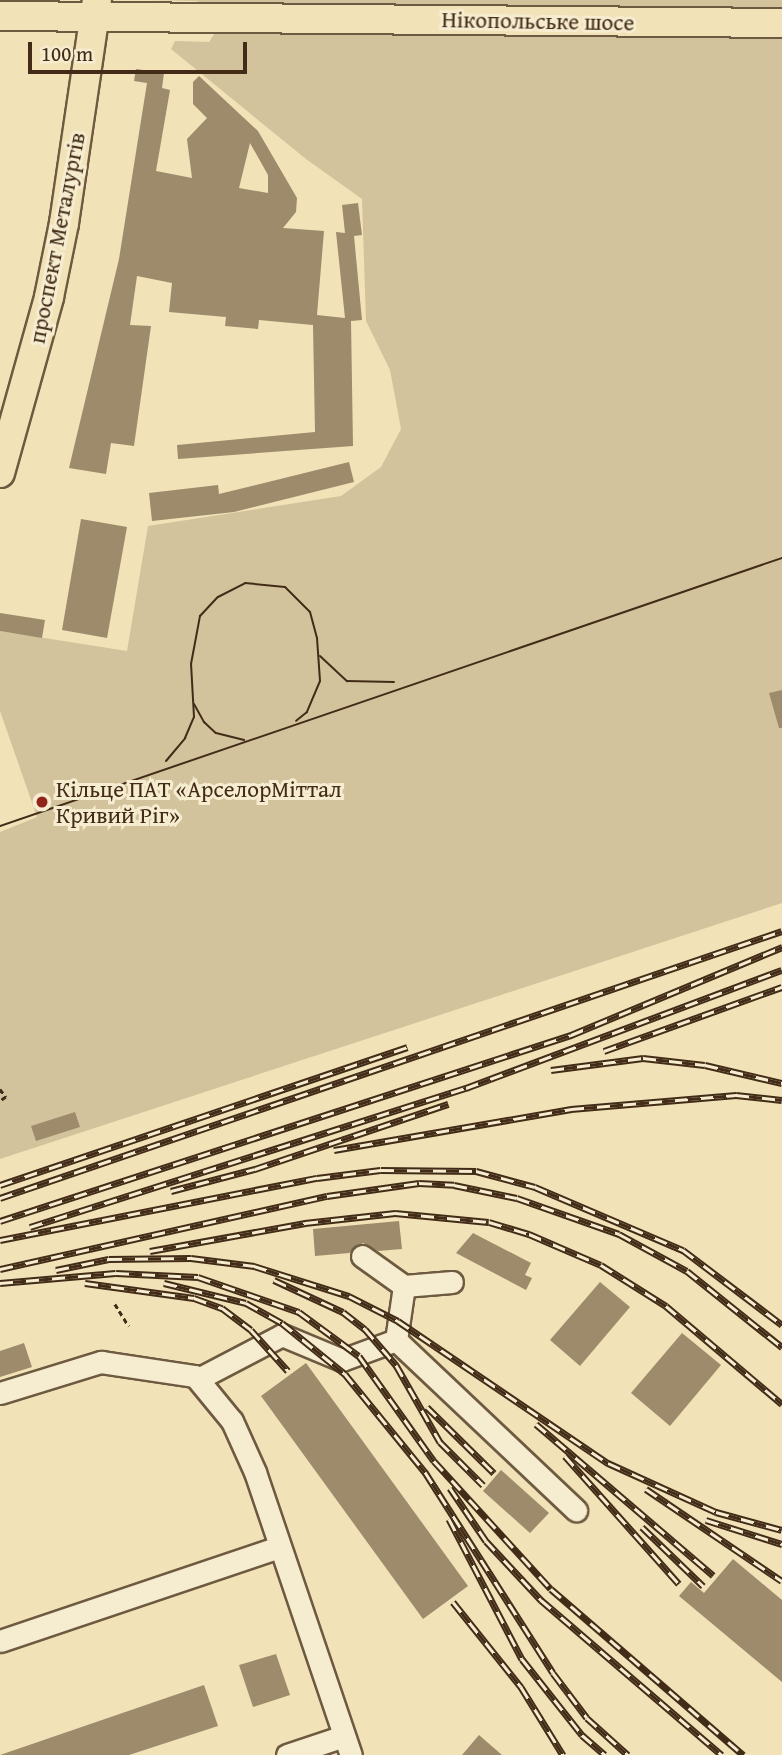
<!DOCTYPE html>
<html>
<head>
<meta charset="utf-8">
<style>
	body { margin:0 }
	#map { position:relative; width:782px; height:1755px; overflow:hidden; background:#f1e2b7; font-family:"Gentium Book Plus",serif }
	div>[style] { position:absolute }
	.green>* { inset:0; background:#d3c39c }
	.building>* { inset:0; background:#9d8b6b }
	.path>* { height:2.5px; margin-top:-1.25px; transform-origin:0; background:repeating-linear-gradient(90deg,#422c18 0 5px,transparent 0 8.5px) }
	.roads { filter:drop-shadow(2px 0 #6e5a40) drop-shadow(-2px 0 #6e5a40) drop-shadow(0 2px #6e5a40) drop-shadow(0 -2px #6e5a40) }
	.minor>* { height:21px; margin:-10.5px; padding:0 10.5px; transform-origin:10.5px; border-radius:10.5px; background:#f6ecd0 }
	.major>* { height:28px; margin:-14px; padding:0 14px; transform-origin:14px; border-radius:14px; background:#f1e2b7 }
	.tram>* { height:2px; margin:-1px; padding:0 1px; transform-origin:1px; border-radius:1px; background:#422c18 }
	.rail>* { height:7px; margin-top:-3.5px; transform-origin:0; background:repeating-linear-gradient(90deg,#f6ecd0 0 13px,#422c18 0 26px); box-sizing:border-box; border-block:2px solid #422c18 }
	.dots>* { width:19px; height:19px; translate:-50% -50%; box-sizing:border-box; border:4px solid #f6ecd0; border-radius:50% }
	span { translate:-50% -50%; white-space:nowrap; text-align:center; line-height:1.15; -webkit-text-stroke:6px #f6ecd0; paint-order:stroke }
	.street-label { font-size:23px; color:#422c18 }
	.poi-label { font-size:23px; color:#422c18 }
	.left { translate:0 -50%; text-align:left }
	.scale { position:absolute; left:28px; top:42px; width:219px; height:32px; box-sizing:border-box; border:4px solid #422c18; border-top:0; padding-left:9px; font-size:21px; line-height:24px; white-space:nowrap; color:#422c18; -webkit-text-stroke:5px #f6ecd0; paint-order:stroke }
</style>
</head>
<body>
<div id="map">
	<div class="green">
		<i style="clip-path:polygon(150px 0,782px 0,782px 12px,208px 9px,197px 1px)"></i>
		<i style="clip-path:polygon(216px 31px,782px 33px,782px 903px,0 1159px,0 832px,37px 817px,0 711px,0 631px,127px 651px,148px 526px,341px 496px,381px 467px,401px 429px,390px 370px,366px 321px,362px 199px,306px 159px,171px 49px,175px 41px,209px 42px)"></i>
	</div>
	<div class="building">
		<i style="clip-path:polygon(evenodd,136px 69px,164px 73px,162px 88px,170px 90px,156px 171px,192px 178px,187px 139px,207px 118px,193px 104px,193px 82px,199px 76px,258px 131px,297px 198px,296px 212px,283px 228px,324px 231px,317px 315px,345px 318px,336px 232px,345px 233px,342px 205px,358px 203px,362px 235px,354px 236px,362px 320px,351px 321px,353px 446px,178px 459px,177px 445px,315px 432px,313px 325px,259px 320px,258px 329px,225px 326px,226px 317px,169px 312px,172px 283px,137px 276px,130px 325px,151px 326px,134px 446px,111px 443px,106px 474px,69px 468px,119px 259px,147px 83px,134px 81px,136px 69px,250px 143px,268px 175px,268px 193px,239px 188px,250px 143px)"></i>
		<i style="clip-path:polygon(349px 462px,354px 482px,234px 512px,152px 521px,149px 493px,218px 485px,219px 494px)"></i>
		<i style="clip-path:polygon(81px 519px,127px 527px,107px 638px,62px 630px)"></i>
		<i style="clip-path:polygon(0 613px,45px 620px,42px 638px,0 631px)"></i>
		<i style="clip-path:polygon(782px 690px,782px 728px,779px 728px,769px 693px)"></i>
		<i style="clip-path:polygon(75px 1112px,80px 1127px,36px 1141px,31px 1126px)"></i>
		<i style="clip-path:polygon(399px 1221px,402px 1249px,378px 1251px,363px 1243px,349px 1253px,315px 1256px,313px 1229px)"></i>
		<i style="clip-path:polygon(473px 1233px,531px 1263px,525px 1275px,532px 1278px,526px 1290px,456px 1253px)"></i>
		<i style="clip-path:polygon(600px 1282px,630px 1307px,580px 1366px,550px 1340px)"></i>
		<i style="clip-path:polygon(682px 1333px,721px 1365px,670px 1426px,631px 1393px)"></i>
		<i style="clip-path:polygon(24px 1343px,32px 1367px,0 1377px,0 1351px)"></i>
		<i style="clip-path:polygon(306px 1363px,468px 1586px,423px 1619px,261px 1396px)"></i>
		<i style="clip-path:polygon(501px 1470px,549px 1513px,530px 1533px,483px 1491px)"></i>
		<i style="clip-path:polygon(733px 1559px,782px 1600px,782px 1682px,679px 1596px,691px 1582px,704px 1593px)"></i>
		<i style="clip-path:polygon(276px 1654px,290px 1695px,253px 1707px,239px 1665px)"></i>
		<i style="clip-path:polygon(204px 1685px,218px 1726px,129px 1755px,0 1755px)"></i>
		<i style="clip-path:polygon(479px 1735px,502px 1755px,462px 1755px)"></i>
	</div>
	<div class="path">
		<i style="left:0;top:1089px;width:10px;rotate:53deg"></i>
		<i style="left:6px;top:1097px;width:7px;rotate:146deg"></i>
		<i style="left:115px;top:1304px;width:26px;rotate:58deg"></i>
	</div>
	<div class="roads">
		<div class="minor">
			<i style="left:362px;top:1256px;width:52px;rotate:35.5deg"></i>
			<i style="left:404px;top:1286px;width:55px;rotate:98.4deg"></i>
			<i style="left:404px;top:1286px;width:48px;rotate:-4.8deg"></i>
			<i style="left:198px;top:1379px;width:95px;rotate:-27.6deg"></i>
			<i style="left:282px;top:1335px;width:65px;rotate:22.6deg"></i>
			<i style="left:342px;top:1360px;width:58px;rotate:-20.3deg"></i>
			<i style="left:396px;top:1340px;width:248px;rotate:43.4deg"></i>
			<i style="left:0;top:1393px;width:106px;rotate:-17.1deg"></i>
			<i style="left:101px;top:1362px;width:95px;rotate:8.5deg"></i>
			<i style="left:195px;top:1376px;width:58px;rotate:50.6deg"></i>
			<i style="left:232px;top:1421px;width:56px;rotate:65.7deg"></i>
			<i style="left:255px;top:1472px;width:299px;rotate:71.3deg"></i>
			<i style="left:0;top:1641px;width:295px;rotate:-18.6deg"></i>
			<i style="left:287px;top:1755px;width:60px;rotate:-18.4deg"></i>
		</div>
		<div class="major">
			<i style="left:0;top:16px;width:782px;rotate:0.51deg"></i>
			<i style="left:0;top:473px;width:183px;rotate:-74.4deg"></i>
			<i style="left:49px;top:297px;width:76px;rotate:-78.5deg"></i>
			<i style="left:64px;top:223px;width:225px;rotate:-81.6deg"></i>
		</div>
	</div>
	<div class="tram">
		<i style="left:320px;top:656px;width:37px;rotate:43deg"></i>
		<i style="left:347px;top:681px;width:47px;rotate:1.2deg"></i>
		<i style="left:194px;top:704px;width:21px;rotate:61deg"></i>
		<i style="left:204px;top:722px;width:16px;rotate:43deg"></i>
		<i style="left:216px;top:733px;width:29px;rotate:14deg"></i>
		<i style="left:166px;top:761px;width:30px;rotate:-50deg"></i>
		<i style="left:185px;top:738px;width:23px;rotate:-67deg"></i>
		<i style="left:194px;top:717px;width:53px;rotate:-93.2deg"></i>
		<i style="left:191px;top:664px;width:49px;rotate:-79.4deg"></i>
		<i style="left:200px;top:616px;width:26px;rotate:-47deg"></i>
		<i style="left:218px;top:597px;width:30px;rotate:-27deg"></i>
		<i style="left:245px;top:583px;width:40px;rotate:5.7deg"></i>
		<i style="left:285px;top:587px;width:35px;rotate:45deg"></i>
		<i style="left:310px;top:612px;width:27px;rotate:75deg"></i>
		<i style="left:317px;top:638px;width:43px;rotate:86deg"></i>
		<i style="left:320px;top:681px;width:34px;rotate:113deg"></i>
		<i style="left:307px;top:712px;width:14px;rotate:141deg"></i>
		<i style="left:0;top:826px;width:827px;rotate:-18.92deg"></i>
	</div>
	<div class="rail">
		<i style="left:604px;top:1051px;width:189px;rotate:-19.8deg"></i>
		<i style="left:551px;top:1070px;width:93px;rotate:-7.4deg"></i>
		<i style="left:643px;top:1058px;width:62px;rotate:6.4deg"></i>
		<i style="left:705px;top:1065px;width:79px;rotate:13.2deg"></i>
		<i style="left:334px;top:1150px;width:241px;rotate:-9.8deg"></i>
		<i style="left:571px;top:1109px;width:166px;rotate:-4.8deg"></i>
		<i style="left:736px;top:1095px;width:46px;rotate:6.2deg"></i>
		<i style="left:0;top:1185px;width:430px;rotate:-18.7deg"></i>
		<i style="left:171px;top:1191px;width:87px;rotate:-14.7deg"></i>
		<i style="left:255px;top:1169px;width:204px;rotate:-18.6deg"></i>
		<i style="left:0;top:1198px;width:826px;rotate:-18.85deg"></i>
		<i style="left:0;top:1221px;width:601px;rotate:-18.04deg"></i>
		<i style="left:571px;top:1035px;width:229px;rotate:-22.6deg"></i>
		<i style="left:30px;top:1227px;width:458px;rotate:-17.7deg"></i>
		<i style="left:466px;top:1088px;width:337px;rotate:-20.5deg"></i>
		<i style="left:0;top:1240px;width:323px;rotate:-11.1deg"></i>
		<i style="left:317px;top:1178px;width:64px;rotate:-7.1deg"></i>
		<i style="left:381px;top:1170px;width:95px;rotate:0.6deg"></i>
		<i style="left:476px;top:1171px;width:61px;rotate:15.2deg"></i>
		<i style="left:535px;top:1187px;width:161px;rotate:23.1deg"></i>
		<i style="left:683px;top:1250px;width:124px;rotate:37.1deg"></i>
		<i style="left:150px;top:1251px;width:158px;rotate:-10.2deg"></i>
		<i style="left:305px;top:1223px;width:91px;rotate:-6.3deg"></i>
		<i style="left:395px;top:1213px;width:94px;rotate:5.5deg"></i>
		<i style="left:489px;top:1222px;width:42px;rotate:16.7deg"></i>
		<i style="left:529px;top:1234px;width:78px;rotate:23.3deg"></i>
		<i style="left:601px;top:1265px;width:77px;rotate:32.2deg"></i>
		<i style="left:666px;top:1306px;width:152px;rotate:40.2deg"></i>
		<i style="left:0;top:1269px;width:335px;rotate:-12.6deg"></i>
		<i style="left:327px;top:1196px;width:93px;rotate:-8deg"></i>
		<i style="left:419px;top:1183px;width:35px;rotate:3deg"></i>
		<i style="left:454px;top:1185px;width:64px;rotate:11.7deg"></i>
		<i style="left:517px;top:1198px;width:108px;rotate:19.4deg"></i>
		<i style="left:619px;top:1234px;width:77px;rotate:28.6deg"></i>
		<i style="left:687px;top:1271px;width:122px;rotate:38.7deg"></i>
		<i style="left:56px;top:1270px;width:54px;rotate:-11.7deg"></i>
		<i style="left:109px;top:1259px;width:82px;rotate:-0.7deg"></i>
		<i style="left:191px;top:1258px;width:64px;rotate:7.2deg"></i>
		<i style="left:254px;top:1266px;width:100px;rotate:17.5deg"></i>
		<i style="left:349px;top:1296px;width:55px;rotate:27deg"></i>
		<i style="left:398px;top:1321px;width:254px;rotate:34.1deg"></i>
		<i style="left:608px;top:1463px;width:119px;rotate:24.4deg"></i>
		<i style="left:716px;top:1512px;width:68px;rotate:15.3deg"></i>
		<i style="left:274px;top:1280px;width:76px;rotate:24.9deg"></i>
		<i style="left:343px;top:1312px;width:28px;rotate:38deg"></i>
		<i style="left:365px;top:1329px;width:48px;rotate:49.3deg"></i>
		<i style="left:396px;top:1365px;width:89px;rotate:60.3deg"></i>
		<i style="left:440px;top:1442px;width:61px;rotate:45deg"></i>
		<i style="left:0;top:1283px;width:116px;rotate:-4.9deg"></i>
		<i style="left:116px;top:1273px;width:82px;rotate:2.8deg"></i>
		<i style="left:198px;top:1277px;width:107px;rotate:19.1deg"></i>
		<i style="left:299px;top:1312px;width:74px;rotate:36.3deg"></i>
		<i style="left:359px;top:1356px;width:129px;rotate:54.5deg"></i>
		<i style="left:434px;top:1461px;width:173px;rotate:47.6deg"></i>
		<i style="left:551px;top:1589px;width:254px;rotate:40.8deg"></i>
		<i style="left:85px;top:1283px;width:110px;rotate:7.8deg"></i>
		<i style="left:194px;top:1298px;width:30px;rotate:20deg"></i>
		<i style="left:222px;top:1308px;width:36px;rotate:37deg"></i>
		<i style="left:251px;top:1330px;width:55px;rotate:47.9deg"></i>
		<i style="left:164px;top:1283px;width:84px;rotate:13.7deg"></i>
		<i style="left:246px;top:1303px;width:41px;rotate:29.1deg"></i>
		<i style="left:282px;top:1323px;width:81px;rotate:39deg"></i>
		<i style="left:345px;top:1374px;width:127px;rotate:50.8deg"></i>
		<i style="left:425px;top:1472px;width:238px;rotate:57.5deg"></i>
		<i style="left:553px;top:1673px;width:56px;rotate:52.9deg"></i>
		<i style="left:587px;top:1718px;width:55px;rotate:42.1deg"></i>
		<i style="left:427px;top:1407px;width:94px;rotate:44.6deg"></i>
		<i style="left:536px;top:1424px;width:233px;rotate:40.5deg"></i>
		<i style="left:565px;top:1456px;width:171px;rotate:48.3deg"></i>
		<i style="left:450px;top:1488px;width:64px;rotate:55.8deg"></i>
		<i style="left:486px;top:1541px;width:81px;rotate:47deg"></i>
		<i style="left:541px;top:1600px;width:238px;rotate:40.6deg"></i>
		<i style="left:646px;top:1489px;width:164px;rotate:34.1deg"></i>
		<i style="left:449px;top:1519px;width:158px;rotate:62.5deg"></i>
		<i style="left:522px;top:1659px;width:97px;rotate:51.7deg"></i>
		<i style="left:582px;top:1735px;width:30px;rotate:41deg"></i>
		<i style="left:706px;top:1520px;width:80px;rotate:17.5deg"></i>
		<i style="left:642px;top:1527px;width:85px;rotate:44deg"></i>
		<i style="left:453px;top:1602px;width:109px;rotate:51.3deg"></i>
		<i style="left:521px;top:1687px;width:80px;rotate:58.3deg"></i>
	</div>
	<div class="dots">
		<i style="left:42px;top:802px;background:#8f2418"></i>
	</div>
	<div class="street-label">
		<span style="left:538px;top:21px;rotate:1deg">Нікопольське шосе</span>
		<span style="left:57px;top:238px;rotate:-79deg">проспект Металургів</span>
	</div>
	<div class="poi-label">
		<span class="left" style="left:56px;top:802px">Кільце ПАТ «АрселорМіттал<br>Кривий Ріг»</span>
	</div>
	<div class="scale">100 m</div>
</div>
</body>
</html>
